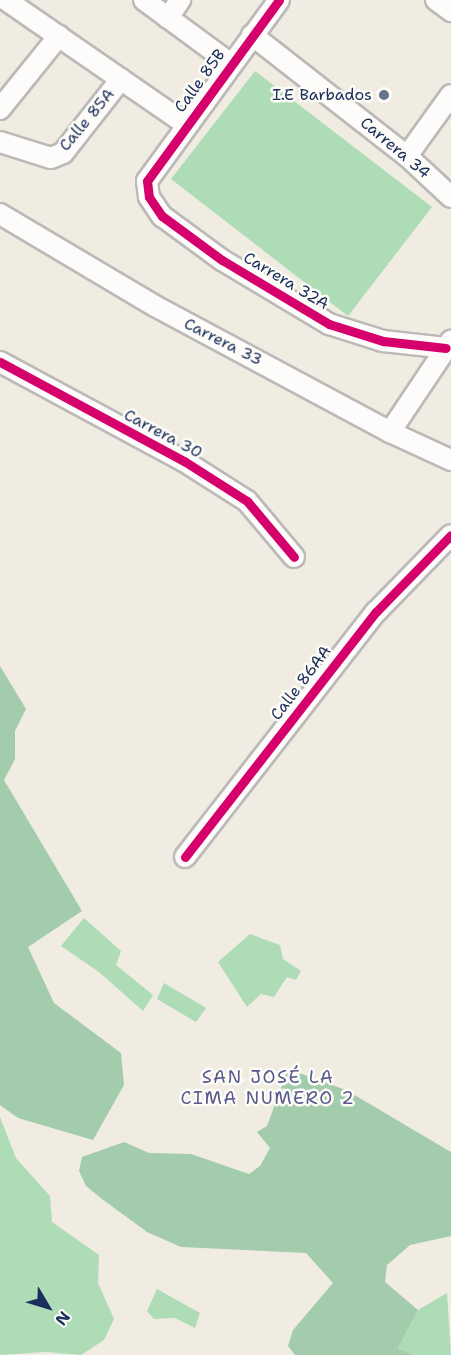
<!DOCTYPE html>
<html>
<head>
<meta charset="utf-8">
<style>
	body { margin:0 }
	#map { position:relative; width:451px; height:1355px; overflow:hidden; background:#f0ece2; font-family:"Shantell Sans",sans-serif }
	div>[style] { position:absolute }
	.green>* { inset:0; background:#aedcb7 }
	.forest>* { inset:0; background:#a2ccab }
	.roads { filter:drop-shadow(2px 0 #bbbab8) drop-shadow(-2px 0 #bbbab8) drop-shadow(0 2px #bbbab8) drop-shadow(0 -2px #bbbab8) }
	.minor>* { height:20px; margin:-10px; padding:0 10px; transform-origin:10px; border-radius:10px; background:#fdfcfb }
	.cycleway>* { height:9px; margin:-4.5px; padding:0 4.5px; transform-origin:4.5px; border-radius:4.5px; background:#d6006c }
	.dots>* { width:16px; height:16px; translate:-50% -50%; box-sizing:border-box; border:3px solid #fdfcf7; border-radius:50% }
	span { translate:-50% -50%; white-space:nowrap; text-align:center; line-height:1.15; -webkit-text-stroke:5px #fdfcf7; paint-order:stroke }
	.street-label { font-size:16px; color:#1b2f5e }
	.poi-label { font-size:16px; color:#1b2f5e }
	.right { translate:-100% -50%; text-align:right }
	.neighbourhood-label { font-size:18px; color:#57588e; letter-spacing:1.5px }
	.north { position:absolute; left:18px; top:1277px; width:60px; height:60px; -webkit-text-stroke:4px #fdfcf7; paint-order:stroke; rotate:128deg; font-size:16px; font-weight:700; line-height:24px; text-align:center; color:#1b2f5e }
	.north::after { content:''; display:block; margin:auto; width:21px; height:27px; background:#1b2f5e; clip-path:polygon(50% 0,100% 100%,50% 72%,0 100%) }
</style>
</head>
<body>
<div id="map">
	<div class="green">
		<i style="clip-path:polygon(255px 71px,432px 207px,348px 316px,171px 179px)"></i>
		<i style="clip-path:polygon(84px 918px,121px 951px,116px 965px,153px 995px,143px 1011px,99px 972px,61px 946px)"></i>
		<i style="clip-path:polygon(250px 934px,280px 945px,283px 959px,301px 971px,296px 980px,287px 977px,274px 997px,261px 994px,247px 1007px,218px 962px)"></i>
		<i style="clip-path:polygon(164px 983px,206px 1008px,196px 1022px,157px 999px)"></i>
		<i style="clip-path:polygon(0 1117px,16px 1158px,50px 1196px,52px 1222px,99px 1255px,98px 1283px,114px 1319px,104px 1340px,81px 1355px,46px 1352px,0 1355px)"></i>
		<i style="clip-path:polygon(157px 1289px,200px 1313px,195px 1328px,175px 1318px,154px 1319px,147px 1311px)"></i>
		<i style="clip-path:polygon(447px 1293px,451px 1355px,413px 1355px,398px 1348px,418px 1310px)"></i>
	</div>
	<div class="forest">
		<i style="clip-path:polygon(0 666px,26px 709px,15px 731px,15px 759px,4px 780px,82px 911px,28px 947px,54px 1003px,121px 1053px,124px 1085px,93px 1140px,18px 1118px,0 1105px)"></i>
		<i style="clip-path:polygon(288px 1069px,346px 1090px,451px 1152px,451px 1236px,410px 1245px,387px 1265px,385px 1282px,418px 1310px,398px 1348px,413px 1355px,295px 1355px,288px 1346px,293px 1330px,333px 1283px,306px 1253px,181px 1247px,147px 1232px,102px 1199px,86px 1186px,79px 1171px,82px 1157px,124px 1142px,149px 1153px,191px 1154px,249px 1174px,260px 1166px,270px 1148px,257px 1132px,267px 1126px)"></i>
	</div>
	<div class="roads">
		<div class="minor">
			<i style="left:6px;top:0;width:220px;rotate:34.6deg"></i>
			<i style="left:144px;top:0;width:108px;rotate:36.3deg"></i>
			<i style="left:279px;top:0;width:224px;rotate:126.1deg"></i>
			<i style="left:147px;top:181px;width:16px;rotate:83deg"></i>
			<i style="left:149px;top:197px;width:23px;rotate:56deg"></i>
			<i style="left:162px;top:216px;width:74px;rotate:36.3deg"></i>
			<i style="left:222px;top:260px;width:125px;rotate:30.9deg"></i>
			<i style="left:329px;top:324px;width:57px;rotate:17.5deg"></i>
			<i style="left:383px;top:341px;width:63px;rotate:6.3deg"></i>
			<i style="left:436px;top:0;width:19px;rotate:36deg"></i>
			<i style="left:168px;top:18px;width:22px;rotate:-56deg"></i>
			<i style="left:252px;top:35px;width:197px;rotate:38deg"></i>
			<i style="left:407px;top:156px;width:60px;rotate:43deg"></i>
			<i style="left:0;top:109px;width:94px;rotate:-51.1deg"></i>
			<i style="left:0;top:142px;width:53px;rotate:17.4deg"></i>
			<i style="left:51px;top:158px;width:13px;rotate:-23deg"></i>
			<i style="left:63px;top:153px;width:94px;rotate:-51.9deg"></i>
			<i style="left:407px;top:156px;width:75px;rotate:-54.2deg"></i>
			<i style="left:0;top:214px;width:180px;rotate:30.7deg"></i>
			<i style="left:155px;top:306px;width:267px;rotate:28.2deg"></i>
			<i style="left:390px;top:432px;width:67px;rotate:24.7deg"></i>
			<i style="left:0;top:362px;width:209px;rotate:28.3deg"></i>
			<i style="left:184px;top:461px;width:75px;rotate:32.4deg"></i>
			<i style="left:247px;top:501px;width:73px;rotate:50deg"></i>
			<i style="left:390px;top:432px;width:110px;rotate:-56.2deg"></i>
			<i style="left:185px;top:857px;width:311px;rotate:-52.1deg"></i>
			<i style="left:376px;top:612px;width:107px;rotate:-45.8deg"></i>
		</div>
	</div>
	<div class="cycleway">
		<i style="left:279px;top:0;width:224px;rotate:126.1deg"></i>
		<i style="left:147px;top:181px;width:16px;rotate:83deg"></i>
		<i style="left:149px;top:197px;width:23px;rotate:56deg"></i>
		<i style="left:162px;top:216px;width:74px;rotate:36.3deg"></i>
		<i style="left:222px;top:260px;width:125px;rotate:30.9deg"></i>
		<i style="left:329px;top:324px;width:57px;rotate:17.5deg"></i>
		<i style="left:383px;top:341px;width:63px;rotate:6.3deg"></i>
		<i style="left:0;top:362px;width:209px;rotate:28.3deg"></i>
		<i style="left:184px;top:461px;width:75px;rotate:32.4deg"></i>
		<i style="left:247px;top:501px;width:73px;rotate:50deg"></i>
		<i style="left:185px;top:857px;width:311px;rotate:-52.1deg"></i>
		<i style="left:376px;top:612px;width:107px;rotate:-45.8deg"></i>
	</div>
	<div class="dots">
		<i style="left:384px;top:95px;background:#66718c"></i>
	</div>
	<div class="street-label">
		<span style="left:200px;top:81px;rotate:-54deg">Calle 85B</span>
		<span style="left:87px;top:120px;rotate:-50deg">Calle 85A</span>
		<span style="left:395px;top:148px;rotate:40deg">Carrera 34</span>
		<span style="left:286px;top:281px;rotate:31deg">Carrera 32A</span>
		<span style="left:223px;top:342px;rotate:27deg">Carrera 33</span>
		<span style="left:163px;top:434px;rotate:28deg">Carrera 30</span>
		<span style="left:301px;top:683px;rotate:-53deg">Calle 86AA</span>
	</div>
	<div class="poi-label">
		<span class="right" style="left:372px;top:95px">I.E Barbados</span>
	</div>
	<div class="neighbourhood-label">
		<span style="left:268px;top:1088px">SAN JOSÉ LA<br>CIMA NUMERO 2</span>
	</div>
	<div class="north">N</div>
</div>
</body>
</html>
